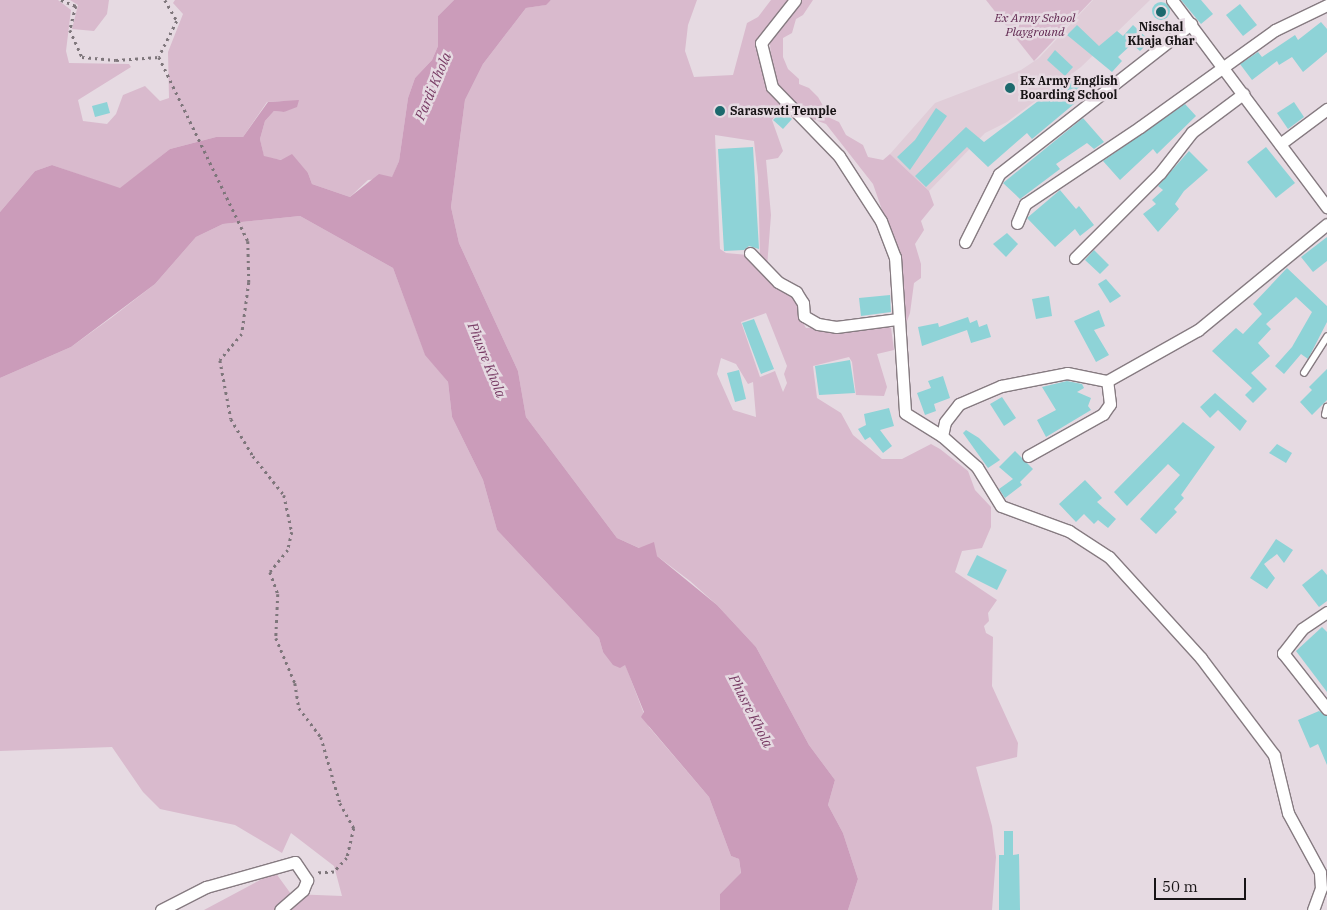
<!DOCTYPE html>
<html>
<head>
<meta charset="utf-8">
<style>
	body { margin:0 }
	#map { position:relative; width:1327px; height:910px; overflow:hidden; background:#e6dae2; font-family:"IBM Plex Serif",serif }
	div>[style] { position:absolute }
	.built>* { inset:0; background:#e0cdd8 }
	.green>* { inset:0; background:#d9bacd }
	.water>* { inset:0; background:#cb9cba }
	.building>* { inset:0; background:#8ed3d7 }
	.round { border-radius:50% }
	.path>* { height:2.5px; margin-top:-1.25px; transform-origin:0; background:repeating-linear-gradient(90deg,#7e767b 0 2.5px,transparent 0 6.5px) }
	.roads { filter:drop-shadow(1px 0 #867b81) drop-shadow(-1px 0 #867b81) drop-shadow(0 1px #867b81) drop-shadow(0 -1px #867b81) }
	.lane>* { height:5.5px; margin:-2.75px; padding:0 2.75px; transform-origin:2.75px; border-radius:2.75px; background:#fff }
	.street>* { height:11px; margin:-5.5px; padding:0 5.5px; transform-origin:5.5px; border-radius:5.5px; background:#fff }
	.dots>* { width:14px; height:14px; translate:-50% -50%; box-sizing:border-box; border:2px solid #e6dae2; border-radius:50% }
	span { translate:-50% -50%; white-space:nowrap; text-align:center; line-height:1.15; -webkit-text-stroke:5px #e6dae2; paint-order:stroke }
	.park-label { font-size:12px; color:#602750; font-style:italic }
	.poi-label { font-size:12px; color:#181416; font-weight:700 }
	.left { translate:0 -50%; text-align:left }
	.water-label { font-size:14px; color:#783c65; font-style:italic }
	.scale { position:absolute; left:1154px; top:878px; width:92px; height:22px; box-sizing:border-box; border:2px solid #181416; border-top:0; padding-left:6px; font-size:15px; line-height:18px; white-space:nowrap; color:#181416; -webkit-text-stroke:4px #e6dae2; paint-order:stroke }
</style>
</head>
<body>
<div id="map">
	<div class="built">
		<i style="clip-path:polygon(1093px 0,1150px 0,1081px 67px,1007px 122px,985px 133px,929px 191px,890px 154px,935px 103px,1021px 70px,1039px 58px)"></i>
	</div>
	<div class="green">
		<i style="clip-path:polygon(0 0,58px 0,71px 10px,66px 51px,69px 63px,129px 64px,131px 67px,78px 100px,83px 121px,107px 124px,116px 114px,123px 95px,145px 86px,160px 101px,169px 98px,168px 52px,183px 14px,173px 3px,175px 0,454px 0,438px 16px,438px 46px,432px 60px,415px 78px,408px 98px,399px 161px,392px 178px,368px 180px,350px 197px,312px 184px,308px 173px,282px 160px,264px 157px,260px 139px,265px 121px,274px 111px,284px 112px,298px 101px,279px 101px,267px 102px,243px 137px,216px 137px,170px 149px,120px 189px,52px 165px,35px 171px,0 212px)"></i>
		<i style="clip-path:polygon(70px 0,109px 0,107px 14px,94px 31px,72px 29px,78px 5px)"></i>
		<i style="clip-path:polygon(evenodd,551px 0,697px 0,688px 25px,685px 51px,694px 77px,733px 75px,747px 23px,758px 17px,771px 0,792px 0,755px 47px,772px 89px,785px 105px,772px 120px,783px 151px,778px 158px,766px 160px,771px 215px,767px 267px,760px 255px,758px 177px,754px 141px,715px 135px,720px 249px,726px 253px,748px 255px,759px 272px,772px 280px,775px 287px,795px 295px,801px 304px,800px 318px,806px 328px,883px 325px,891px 328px,894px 350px,877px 354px,887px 387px,884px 396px,856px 395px,852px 362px,849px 357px,813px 366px,817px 398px,841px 413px,853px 435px,882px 459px,902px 459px,931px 444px,940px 449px,968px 471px,975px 490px,991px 507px,991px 527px,982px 548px,962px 551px,955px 572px,997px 600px,988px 613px,989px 621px,984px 626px,986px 633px,993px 637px,992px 686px,1018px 743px,1017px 757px,976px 767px,992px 826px,996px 857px,992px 910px,848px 910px,858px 879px,843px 833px,828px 805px,835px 780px,809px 745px,756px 647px,717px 605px,690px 581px,657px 556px,617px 538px,526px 417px,518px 371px,459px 243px,451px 207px,465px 100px,483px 64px,526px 8px,545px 5px,551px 0,766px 313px,787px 366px,784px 374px,787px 383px,783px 392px,775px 371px,760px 377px,741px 322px,766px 313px,551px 0,721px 358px,736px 364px,748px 384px,753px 382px,756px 417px,733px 410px,717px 374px,721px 358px)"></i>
		<i style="clip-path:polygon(797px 0,813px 0,803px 15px,796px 19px,792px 33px,783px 38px,783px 57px,788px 69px,799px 79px,799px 84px,809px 88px,818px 97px,830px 118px,839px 122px,846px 135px,863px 145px,868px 157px,883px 160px,890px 154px,929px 191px,934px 205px,921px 221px,924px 230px,915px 244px,921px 264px,921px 278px,914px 283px,910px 313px,903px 332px,899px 259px,873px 184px,826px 124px,810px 118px,793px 104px,780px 91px,772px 74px,770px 44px,777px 27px)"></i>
		<i style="clip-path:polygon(986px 0,1092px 0,1034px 61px)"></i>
		<i style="clip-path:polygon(300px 216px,393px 268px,425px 354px,448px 382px,452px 417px,483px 480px,497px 530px,599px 638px,603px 652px,625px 664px,649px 727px,709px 797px,731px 856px,739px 859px,741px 874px,720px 894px,720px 910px,204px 910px,275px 872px,291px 894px,342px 896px,334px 866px,291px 833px,282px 853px,235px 825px,160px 809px,143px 792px,112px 747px,0 751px,0 378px,71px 347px,111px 318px,155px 284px,196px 237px,223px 224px)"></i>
	</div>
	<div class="water">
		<i style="clip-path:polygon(454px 0,551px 0,546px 5px,526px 8px,483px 64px,465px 100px,451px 207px,459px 243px,518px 371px,526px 417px,617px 538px,639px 548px,654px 542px,657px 556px,717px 605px,756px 647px,809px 745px,835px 780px,828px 805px,843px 833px,858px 879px,848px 910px,720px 910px,720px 894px,741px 873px,739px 859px,731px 856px,709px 797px,641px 717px,644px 712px,625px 665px,620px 668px,613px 665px,603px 652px,599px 638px,497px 530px,483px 480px,452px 417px,448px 382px,425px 355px,393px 268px,300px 216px,223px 224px,196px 237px,155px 284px,71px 347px,0 378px,0 212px,35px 171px,52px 165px,120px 188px,170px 149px,216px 137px,243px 137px,268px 102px,299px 100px,297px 107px,284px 112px,274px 111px,265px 121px,260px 139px,264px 156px,281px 160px,292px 154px,308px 173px,312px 184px,350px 197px,379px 174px,392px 177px,399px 161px,408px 98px,415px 78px,432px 60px,438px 46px,438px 16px)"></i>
	</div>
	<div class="building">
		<i style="clip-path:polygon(1181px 0,1201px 0,1213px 14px,1201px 24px)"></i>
		<i class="round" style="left:1152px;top:2px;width:18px;height:18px"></i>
		<i style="clip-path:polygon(1240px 4px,1257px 25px,1243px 36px,1226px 15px)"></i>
		<i style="clip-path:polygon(1321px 22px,1327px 29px,1327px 52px,1303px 72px,1292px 57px,1279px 65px,1277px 61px,1252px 80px,1240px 64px,1258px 52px,1262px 57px,1295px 35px,1298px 40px)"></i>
		<i style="clip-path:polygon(1077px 25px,1099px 46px,1117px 31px,1123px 36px,1133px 25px,1150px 41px,1140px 51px,1132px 44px,1118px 57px,1122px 61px,1112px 72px,1067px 35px)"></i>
		<i style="clip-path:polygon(1055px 50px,1073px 67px,1065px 76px,1047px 60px)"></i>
		<i style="clip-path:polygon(1070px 77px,1086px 94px,1032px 139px,1027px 133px,988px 167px,967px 147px,926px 187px,915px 176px,966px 127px,984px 142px)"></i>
		<i style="clip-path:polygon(107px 102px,110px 113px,95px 117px,92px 106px)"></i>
		<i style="clip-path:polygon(1294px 102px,1304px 117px,1288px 129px,1277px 113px)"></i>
		<i style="clip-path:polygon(1185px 104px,1196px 116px,1157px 154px,1153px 149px,1120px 180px,1103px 161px)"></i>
		<i style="clip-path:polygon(936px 108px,947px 116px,910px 170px,897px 157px,915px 140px)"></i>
		<i style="clip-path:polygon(783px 110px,792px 119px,783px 129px,773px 120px)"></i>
		<i style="clip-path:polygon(1083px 118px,1104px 142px,1094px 149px,1087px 143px,1056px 164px,1060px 169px,1020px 199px,1003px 183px)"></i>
		<i style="clip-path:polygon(753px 147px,759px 249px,749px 246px,744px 250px,724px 251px,718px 149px)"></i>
		<i style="clip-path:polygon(1266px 147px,1295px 183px,1276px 198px,1247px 162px)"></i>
		<i style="clip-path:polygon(1189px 151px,1208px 170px,1184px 191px,1175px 204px,1179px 209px,1158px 232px,1143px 214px,1156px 204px,1152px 200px,1163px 190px,1158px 186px)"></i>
		<i style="clip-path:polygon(1060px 190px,1076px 209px,1079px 206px,1094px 225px,1080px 236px,1075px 229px,1055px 247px,1027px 218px)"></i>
		<i style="clip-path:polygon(1007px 233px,1018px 244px,1006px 257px,993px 244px)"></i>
		<i style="clip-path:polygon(1327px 237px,1327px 261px,1313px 272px,1301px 257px)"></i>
		<i style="clip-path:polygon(1094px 250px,1109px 265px,1100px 274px,1085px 260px)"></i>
		<i style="clip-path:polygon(1287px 268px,1327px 306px,1327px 322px,1308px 359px,1301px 354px,1284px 374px,1275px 366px,1292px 347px,1312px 312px,1296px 297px,1266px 324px,1271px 329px,1258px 343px,1270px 356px,1251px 373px,1267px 389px,1253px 403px,1245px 395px,1252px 388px,1212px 351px,1236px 328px,1243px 334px,1262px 314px,1253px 304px)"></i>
		<i style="clip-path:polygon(1106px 279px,1121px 296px,1110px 303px,1098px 284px)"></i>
		<i style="clip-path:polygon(890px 295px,891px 312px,861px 316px,859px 298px)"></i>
		<i style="clip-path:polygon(1049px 296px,1052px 316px,1036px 319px,1032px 299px)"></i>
		<i style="clip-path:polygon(1099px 310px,1105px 326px,1094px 330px,1109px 355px,1096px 362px,1074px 321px)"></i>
		<i style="clip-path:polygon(968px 317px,970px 323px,977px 320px,979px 327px,987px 324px,991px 337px,971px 343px,967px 330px,922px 346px,918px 327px,938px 323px,939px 327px)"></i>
		<i style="clip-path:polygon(754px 319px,774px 369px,761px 374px,742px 323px)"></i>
		<i style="clip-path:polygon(850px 360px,855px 393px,819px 395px,815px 366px)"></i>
		<i style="clip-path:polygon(1327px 369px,1327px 400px,1312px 415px,1300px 402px,1312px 390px,1309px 387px)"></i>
		<i style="clip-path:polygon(739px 370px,746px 399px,735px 402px,727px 373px)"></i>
		<i style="clip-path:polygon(943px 376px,950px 398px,934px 404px,936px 411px,925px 415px,917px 393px,931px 388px,928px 381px)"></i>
		<i style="clip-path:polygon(1067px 381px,1082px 384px,1084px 388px,1077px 392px,1091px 398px,1088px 406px,1091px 410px,1046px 437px,1037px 420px,1056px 410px,1042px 387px)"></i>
		<i style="clip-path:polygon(1215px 393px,1247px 421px,1240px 431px,1218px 410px,1210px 418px,1200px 407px)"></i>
		<i style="clip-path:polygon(1002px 397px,1016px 418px,1004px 426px,990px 404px)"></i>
		<i style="clip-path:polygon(889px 408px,894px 426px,880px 430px,892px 446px,883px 453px,870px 437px,865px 440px,858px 429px,866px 425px,864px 414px)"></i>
		<i style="clip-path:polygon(1183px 422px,1215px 447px,1181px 495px,1184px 498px,1174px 509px,1177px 512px,1156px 534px,1140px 519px,1180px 475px,1168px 464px,1127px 506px,1114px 492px)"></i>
		<i style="clip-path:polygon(966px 430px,979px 438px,1000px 460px,988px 468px,963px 433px)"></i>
		<i style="clip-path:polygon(1277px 444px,1292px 453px,1286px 463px,1269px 453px)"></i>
		<i style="clip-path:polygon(1015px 451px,1033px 469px,1020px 482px,1022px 485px,1005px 498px,999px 489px,1013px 479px,999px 467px)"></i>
		<i style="clip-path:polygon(1085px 480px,1102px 498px,1097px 502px,1116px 519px,1108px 528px,1098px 520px,1094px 524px,1084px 514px,1076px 522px,1059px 504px)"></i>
		<i style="clip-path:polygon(1276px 539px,1293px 550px,1284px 563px,1277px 554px,1264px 564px,1275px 578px,1267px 589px,1250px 578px)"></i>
		<i style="clip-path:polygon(977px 555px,1007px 570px,997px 590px,967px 575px)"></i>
		<i style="clip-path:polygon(1322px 569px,1327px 575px,1327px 601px,1319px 607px,1302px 585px)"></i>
		<i style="clip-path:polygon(1322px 627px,1327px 632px,1327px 692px,1296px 651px)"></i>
		<i style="clip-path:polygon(1319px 711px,1327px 716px,1327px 765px,1318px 744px,1310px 748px,1298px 720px)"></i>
		<i style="clip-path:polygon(1004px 831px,1013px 831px,1013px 855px,1019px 854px,1020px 910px,999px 910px,999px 855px,1004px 855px)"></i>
	</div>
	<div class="path">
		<i style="left:61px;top:0;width:16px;rotate:22deg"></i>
		<i style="left:76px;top:6px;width:25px;rotate:104deg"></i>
		<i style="left:70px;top:30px;width:30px;rotate:66deg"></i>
		<i style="left:82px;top:57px;width:34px;rotate:5deg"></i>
		<i style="left:116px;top:60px;width:43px;rotate:-4deg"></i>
		<i style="left:165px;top:0;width:24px;rotate:60deg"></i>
		<i style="left:177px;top:21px;width:40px;rotate:116.6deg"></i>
		<i style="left:159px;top:57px;width:204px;rotate:64.2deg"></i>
		<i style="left:248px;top:241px;width:41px;rotate:88.6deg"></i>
		<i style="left:249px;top:282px;width:52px;rotate:97.7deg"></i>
		<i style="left:242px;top:334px;width:34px;rotate:130deg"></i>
		<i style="left:220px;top:360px;width:60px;rotate:79.4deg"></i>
		<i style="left:231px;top:419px;width:43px;rotate:59.3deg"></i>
		<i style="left:253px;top:456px;width:50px;rotate:51.5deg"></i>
		<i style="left:284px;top:495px;width:38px;rotate:78deg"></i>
		<i style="left:292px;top:532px;width:18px;rotate:103deg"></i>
		<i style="left:288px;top:550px;width:28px;rotate:129deg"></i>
		<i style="left:270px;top:572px;width:23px;rotate:70deg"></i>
		<i style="left:278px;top:594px;width:44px;rotate:92.6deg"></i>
		<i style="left:276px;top:638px;width:49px;rotate:67.1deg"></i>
		<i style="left:295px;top:683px;width:25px;rotate:81deg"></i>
		<i style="left:299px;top:708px;width:36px;rotate:53deg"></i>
		<i style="left:321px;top:737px;width:69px;rotate:73.9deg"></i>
		<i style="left:340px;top:803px;width:29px;rotate:61deg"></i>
		<i style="left:354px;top:828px;width:31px;rotate:103deg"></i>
		<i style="left:347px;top:858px;width:19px;rotate:133deg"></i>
		<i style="left:334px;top:872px;width:18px;rotate:177deg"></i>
	</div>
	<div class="roads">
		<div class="lane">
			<i style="left:1304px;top:373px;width:43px;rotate:-57.4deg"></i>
			<i style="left:1325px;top:415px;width:8px;rotate:-76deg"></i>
		</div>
		<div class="street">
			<i style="left:795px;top:0;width:55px;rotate:128.3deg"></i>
			<i style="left:761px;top:43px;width:45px;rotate:76deg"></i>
			<i style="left:772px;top:87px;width:96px;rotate:45.8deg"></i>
			<i style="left:839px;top:156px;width:77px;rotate:57.1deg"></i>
			<i style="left:881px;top:221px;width:39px;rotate:69deg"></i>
			<i style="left:895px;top:257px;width:156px;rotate:86.3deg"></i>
			<i style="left:905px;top:413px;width:44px;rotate:31.9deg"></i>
			<i style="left:1172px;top:0;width:259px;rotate:53.2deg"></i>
			<i style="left:1280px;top:144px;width:59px;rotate:-36.7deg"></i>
			<i style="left:1017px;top:223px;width:21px;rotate:-67deg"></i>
			<i style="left:1025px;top:204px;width:138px;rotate:-33.8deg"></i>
			<i style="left:1140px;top:127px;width:166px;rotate:-35.7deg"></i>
			<i style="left:1275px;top:30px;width:58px;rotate:-25.7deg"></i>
			<i style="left:965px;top:242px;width:76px;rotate:-63.4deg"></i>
			<i style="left:999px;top:174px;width:244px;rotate:-38deg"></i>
			<i style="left:750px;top:253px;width:40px;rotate:46deg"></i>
			<i style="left:778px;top:282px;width:21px;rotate:29deg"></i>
			<i style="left:796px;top:292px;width:13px;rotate:58deg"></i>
			<i style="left:803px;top:303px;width:13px;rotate:86deg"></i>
			<i style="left:804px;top:316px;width:16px;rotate:30deg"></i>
			<i style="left:818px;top:324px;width:18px;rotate:9deg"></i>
			<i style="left:836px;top:327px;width:63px;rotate:-7.4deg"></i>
			<i style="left:1075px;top:258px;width:120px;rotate:-45deg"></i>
			<i style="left:1160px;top:173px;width:52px;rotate:-52deg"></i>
			<i style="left:1192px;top:132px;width:64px;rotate:-36.7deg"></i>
			<i style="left:1028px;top:456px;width:86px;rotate:-29.2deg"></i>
			<i style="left:1103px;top:414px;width:12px;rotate:-55deg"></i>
			<i style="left:1110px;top:404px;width:23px;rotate:-97deg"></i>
			<i style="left:1327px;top:612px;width:30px;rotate:146deg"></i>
			<i style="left:1302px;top:629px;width:31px;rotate:128deg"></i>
			<i style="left:1283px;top:653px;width:71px;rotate:51.8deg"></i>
			<i style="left:161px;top:910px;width:51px;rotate:-27.1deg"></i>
			<i style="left:206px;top:887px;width:92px;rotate:-15.7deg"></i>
			<i style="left:295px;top:862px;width:22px;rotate:56deg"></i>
			<i style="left:307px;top:880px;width:11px;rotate:112deg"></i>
			<i style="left:303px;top:890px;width:30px;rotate:139deg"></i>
			<i style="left:1313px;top:910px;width:23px;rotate:-70deg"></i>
			<i style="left:1321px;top:888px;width:16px;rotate:-94deg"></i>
			<i style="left:1320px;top:872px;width:67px;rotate:-118.5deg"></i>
			<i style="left:1288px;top:813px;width:60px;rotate:-103.6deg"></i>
			<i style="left:1274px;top:755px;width:121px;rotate:-127deg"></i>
			<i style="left:1201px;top:658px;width:137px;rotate:-132.3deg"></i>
			<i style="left:1109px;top:557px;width:48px;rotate:-147deg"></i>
			<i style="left:1069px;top:531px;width:72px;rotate:-159.8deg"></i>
			<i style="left:1001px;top:506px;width:46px;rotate:-121.6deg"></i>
			<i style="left:977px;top:467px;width:47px;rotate:-138.5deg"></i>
			<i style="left:942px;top:436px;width:14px;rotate:-78deg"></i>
			<i style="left:945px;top:422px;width:23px;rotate:-52deg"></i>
			<i style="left:959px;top:404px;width:46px;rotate:-23.2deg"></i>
			<i style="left:1001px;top:386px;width:67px;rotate:-11.1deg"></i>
			<i style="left:1067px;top:373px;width:41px;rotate:11.3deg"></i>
			<i style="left:1107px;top:381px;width:104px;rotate:-29.3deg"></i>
			<i style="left:1198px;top:330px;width:167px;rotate:-39.4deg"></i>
		</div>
	</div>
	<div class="dots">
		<i style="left:1161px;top:12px;background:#1c696d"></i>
		<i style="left:1010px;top:88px;background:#1c696d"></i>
		<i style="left:720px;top:111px;background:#1c696d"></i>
	</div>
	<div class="park-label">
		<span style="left:1035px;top:25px">Ex Army School<br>Playground</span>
	</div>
	<div class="poi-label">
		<span style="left:1161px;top:34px">Nischal<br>Khaja Ghar</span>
		<span class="left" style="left:1020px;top:88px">Ex Army English<br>Boarding School</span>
		<span class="left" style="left:730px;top:111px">Saraswati Temple</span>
	</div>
	<div class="water-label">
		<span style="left:433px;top:86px;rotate:-67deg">Pardi Khola</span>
		<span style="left:487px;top:360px;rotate:68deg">Phusre Khola</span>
		<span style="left:751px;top:711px;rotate:63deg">Phusre Khola</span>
	</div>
	<div class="scale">50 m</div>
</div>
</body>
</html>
